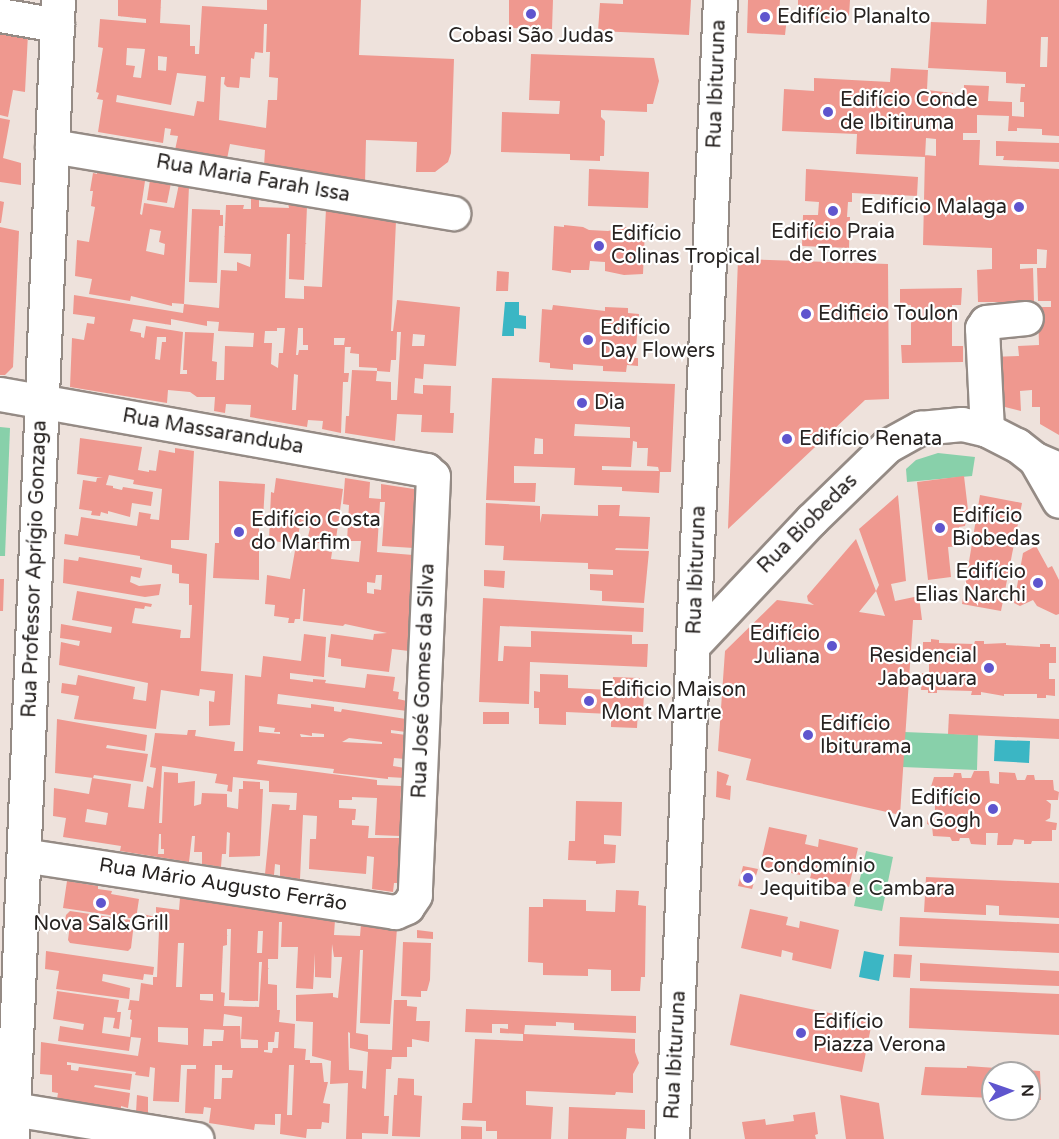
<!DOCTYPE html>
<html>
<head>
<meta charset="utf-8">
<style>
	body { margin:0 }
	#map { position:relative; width:1059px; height:1139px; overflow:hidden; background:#eee2dc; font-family:"Varela Round",sans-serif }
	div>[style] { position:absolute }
	.green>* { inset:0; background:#88d0aa }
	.water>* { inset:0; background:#3bb6c4 }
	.building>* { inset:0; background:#ef988f }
	.roads { filter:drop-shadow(2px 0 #958b85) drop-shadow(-2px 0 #958b85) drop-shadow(0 2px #958b85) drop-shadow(0 -2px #958b85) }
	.minor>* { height:33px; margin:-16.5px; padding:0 16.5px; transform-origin:16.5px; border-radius:16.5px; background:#fff }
	.dots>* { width:16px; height:16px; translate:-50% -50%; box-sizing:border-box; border:3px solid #fff; border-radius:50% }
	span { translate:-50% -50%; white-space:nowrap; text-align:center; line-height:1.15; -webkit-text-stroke:4.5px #fff; paint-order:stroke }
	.poi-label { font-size:20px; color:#272321 }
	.left { translate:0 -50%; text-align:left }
	.right { translate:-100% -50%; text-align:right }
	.street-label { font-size:20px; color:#272321 }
	.north { position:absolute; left:981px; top:1061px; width:60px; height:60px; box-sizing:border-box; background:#fff; border:2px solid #a9a7a6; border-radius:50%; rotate:88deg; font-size:16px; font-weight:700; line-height:24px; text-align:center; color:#272321 }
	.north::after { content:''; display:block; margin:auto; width:21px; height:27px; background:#5f55ce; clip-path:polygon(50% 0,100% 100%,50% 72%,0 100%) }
</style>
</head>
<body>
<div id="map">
	<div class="green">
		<i style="clip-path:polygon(0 427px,10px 428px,5px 556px,0 556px)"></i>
		<i style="clip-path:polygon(938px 453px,975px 457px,972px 476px,907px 482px,906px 469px,916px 460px)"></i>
		<i style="clip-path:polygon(904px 732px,978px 735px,977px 770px,902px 767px)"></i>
		<i style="clip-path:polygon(866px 851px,893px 857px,882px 911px,854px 906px)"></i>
	</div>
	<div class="water">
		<i style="clip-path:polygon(505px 302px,519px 302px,519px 315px,526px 316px,526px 329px,514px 328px,514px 336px,502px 336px)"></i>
		<i style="clip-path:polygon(995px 740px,1030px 741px,1029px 763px,994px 761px)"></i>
		<i style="clip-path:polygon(864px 951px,884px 955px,879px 981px,859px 977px)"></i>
	</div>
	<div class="building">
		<i style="clip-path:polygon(evenodd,118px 0,161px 0,160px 23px,190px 25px,190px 46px,195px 46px,195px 54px,199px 54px,202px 6px,267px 10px,267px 0,361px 0,359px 55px,454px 59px,451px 153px,448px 162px,435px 172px,416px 172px,417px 142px,366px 140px,365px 184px,264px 166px,265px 150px,230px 144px,227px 159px,175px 150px,178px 136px,170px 135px,171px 129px,165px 128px,163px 143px,98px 132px,103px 100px,97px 99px,99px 93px,96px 92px,103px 48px,98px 47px,100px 19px,146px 23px,146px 19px,118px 16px,118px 0,264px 24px,267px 24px,266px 52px,270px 52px,269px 77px,278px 78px,277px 100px,268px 100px,266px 128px,219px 120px,221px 77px,225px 77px,224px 84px,227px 87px,239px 88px,240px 77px,250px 78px,251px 58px,254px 59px,255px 52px,263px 53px,264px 24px,118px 0,127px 48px,145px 49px,141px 78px,133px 77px,135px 66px,126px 65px,127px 48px,118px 0,158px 56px,167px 57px,166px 71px,158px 70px,158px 56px,118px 0,177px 73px,206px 76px,204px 102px,197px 101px,194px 116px,116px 102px,117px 95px,171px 105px,177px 73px)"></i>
		<i style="clip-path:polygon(509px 0,553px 0,552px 29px,509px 28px)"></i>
		<i style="clip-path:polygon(623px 0,691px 0,689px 35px,598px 31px,600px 3px,623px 4px)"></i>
		<i style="clip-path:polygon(748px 0,780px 0,779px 17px,787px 17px,785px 35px,747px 33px)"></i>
		<i style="clip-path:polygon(798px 0,850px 0,849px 16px,838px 15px,837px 22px,810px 20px,810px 14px,798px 14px)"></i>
		<i style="clip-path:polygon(evenodd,987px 0,1059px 0,1059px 136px,1042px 135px,1042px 129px,1017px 128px,1017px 131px,1008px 131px,1009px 116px,977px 115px,977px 133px,963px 133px,963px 140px,980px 140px,979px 165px,1059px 169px,1059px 435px,1040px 424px,1040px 407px,1032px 407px,1032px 390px,1020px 391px,1021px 411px,993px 404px,991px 357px,1019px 356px,1018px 346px,1039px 345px,1038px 307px,1051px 307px,1051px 301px,1038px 301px,1037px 268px,1046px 268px,1047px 250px,1037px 249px,1037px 264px,1020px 264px,1020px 269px,1033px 268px,1034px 302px,978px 302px,977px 270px,992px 269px,992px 248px,923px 245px,925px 155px,936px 156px,936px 139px,926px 138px,925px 157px,856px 154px,857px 134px,782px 131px,784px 89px,814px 91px,814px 78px,890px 82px,891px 68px,928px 70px,927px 90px,953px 93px,952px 109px,963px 109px,964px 85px,989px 86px,988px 101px,1012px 102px,1012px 116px,1024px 117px,1024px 102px,1020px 102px,1021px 87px,1025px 87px,1025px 84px,1006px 83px,1006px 72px,928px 68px,931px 22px,986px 24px,987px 0,1041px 37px,1048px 37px,1047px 67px,1040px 67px,1041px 37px)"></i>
		<i style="clip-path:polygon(0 29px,28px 34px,25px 92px,13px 90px,8px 117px,0 115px)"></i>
		<i style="clip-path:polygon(531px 54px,654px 58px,659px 81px,653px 104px,647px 104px,647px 112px,601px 110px,601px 117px,605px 121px,604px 156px,600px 156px,600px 161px,570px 160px,570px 154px,501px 152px,502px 112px,559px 114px,560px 101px,529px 100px)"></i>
		<i style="clip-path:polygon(0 118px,10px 120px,3px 158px,21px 163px,21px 185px,0 182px)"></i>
		<i style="clip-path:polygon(996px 141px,1059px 143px,1059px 162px,1003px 160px,1004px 156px,996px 156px)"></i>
		<i style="clip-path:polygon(589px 169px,649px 172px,648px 208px,588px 206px)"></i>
		<i style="clip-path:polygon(806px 169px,918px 177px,917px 196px,852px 193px,852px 202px,848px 202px,847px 217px,850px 217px,849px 248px,802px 246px,803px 215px,818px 215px,819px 202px,805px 201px)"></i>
		<i style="clip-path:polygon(evenodd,97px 170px,110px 173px,110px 175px,145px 181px,140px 214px,142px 215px,144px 203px,174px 208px,179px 184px,189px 186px,184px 304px,172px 303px,172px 306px,131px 296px,130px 301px,89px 294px,92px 279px,75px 276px,77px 240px,89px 242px,95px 207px,91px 206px,93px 191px,90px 191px,93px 173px,97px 174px,97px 170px,150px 229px,161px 231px,159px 242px,165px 244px,164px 255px,146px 251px,150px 229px)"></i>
		<i style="clip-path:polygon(150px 180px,171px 183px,167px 203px,147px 200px)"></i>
		<i style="clip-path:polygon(evenodd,251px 197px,259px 198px,259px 207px,289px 208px,288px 203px,307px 206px,304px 280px,289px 279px,290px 234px,287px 234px,285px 298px,304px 299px,304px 286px,322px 287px,326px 209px,396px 221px,391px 331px,393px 331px,397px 300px,460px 307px,456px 366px,424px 364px,423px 379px,415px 378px,414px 393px,423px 394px,423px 385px,451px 386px,450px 413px,454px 413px,453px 433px,421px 432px,422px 415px,397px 414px,395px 441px,345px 433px,346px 416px,349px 416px,352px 370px,377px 371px,376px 381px,391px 382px,391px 400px,397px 400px,401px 332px,397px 332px,396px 360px,391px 360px,390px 372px,377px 371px,377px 368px,359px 367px,359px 354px,350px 353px,351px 347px,345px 347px,344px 373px,349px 373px,348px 382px,343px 382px,341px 433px,322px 429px,323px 421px,308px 420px,307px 427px,250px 417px,251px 405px,226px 404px,225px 413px,214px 411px,215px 397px,197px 397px,190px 392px,168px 390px,167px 403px,70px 387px,72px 338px,84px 340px,87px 323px,94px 324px,95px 317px,73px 314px,74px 295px,183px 313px,184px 304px,219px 308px,221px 270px,237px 271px,237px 262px,250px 267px,251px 254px,224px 253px,226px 205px,244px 205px,243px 209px,251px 209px,251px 197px,133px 319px,171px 325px,171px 319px,207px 326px,207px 321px,219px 322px,218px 331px,254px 333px,253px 347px,225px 346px,224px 380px,216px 380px,217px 362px,212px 361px,214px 333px,185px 332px,183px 370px,187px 370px,187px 374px,180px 374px,183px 332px,146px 326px,144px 338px,141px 337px,141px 333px,130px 331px,133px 319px,251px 197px,277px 328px,285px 328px,283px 353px,279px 353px,278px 368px,271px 364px,272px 343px,264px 343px,265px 331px,277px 331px,277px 328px,251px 197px,298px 328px,303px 328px,303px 345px,308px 345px,308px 350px,299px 350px,298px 355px,296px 355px,298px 328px,251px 197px,413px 334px,425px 335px,424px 346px,412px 346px,413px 334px,251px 197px,157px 337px,166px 337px,166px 342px,162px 342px,160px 360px,155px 359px,157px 337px,251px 197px,334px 338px,345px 338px,344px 345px,334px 345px,334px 338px,251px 197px,294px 374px,298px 375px,296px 410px,292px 410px,294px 374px)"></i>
		<i style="clip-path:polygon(0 201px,4px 202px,1px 223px,0 223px)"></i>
		<i style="clip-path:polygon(192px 209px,220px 210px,220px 215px,223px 215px,223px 226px,219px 226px,217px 283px,189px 282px)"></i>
		<i style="clip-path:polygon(564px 225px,583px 227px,589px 230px,608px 231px,626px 227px,645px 230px,643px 274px,624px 275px,605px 271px,605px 262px,590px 261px,589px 270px,571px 270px,571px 273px,552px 270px,554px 226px,564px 227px)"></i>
		<i style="clip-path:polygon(0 227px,19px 231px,13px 367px,5px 375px,0 375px)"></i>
		<i style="clip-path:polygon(738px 259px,888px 264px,889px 399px,865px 400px,728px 529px)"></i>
		<i style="clip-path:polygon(497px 271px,509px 272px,508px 291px,496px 291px)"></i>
		<i style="clip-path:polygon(962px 288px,961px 305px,952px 305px,952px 346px,963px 346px,963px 362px,902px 363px,901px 345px,911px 345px,911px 305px,900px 305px,900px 289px)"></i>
		<i style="clip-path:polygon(553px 305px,605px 311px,605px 307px,628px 308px,628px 313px,639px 314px,635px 358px,638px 358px,638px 366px,627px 365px,626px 372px,603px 371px,603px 366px,573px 364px,573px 370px,550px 368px,550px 363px,539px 362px,542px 309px,552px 310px)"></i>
		<i style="clip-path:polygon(evenodd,492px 378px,675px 384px,671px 472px,660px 472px,659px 493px,622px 491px,622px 487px,574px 485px,575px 468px,514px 466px,514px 483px,536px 483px,535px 502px,486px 500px,492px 378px,575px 424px,630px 427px,630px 438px,574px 436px,575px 424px,492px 378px,535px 438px,543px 439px,543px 454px,534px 454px,535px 438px,492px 378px,633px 441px,637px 442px,637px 448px,648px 448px,647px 466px,658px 467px,659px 471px,602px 470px,602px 466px,631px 467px,633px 441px)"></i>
		<i style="clip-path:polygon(80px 438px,142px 447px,138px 470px,149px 472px,149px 470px,156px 471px,159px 450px,175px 453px,175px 448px,194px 451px,189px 540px,171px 540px,171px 548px,207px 554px,201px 671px,233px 674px,230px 725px,209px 726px,209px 701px,214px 702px,215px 691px,200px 689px,199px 696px,161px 690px,156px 729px,74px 719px,79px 696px,61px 693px,62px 683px,76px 685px,78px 675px,135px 687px,133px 699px,146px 701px,148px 683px,59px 665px,61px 642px,79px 646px,80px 641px,60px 638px,61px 624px,111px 633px,112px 627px,72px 620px,77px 591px,152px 604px,151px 607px,145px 606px,144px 609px,135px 608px,132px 623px,181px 630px,180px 638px,190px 638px,192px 605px,189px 605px,189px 584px,179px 583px,179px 574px,172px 573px,172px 565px,140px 559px,140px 556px,64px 544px,65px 534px,78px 536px,81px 517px,137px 526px,139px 512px,151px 514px,150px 519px,159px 520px,162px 489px,133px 484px,134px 480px,109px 475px,106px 485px,113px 486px,113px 488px,122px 490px,123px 487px,153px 492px,151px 506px,132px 503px,130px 517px,108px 511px,108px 514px,101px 512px,100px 516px,91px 515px,92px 511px,79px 509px,83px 480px,96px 482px,97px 478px,103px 478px,77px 474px)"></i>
		<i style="clip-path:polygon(964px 476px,968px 510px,965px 526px,959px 527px,961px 546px,948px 547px,951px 577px,928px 580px,917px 482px)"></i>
		<i style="clip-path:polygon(276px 478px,343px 489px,335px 546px,307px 541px,310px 528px,300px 526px,296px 545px,269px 540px,271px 492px,274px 493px)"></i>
		<i style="clip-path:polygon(evenodd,345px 478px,370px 482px,369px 498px,381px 499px,381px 484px,414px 489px,416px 495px,414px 548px,382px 546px,385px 502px,380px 502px,377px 552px,413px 555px,409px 651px,392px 649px,389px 672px,341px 666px,341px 659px,328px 657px,331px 634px,373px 640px,374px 634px,387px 633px,345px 624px,343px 626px,303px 621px,305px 589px,303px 589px,300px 619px,295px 619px,294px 623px,288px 623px,289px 618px,274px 616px,275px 605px,265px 604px,267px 575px,290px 579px,296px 545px,332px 552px,331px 559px,359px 562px,361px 541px,347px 541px,349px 505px,343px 504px,345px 478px,376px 575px,382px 575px,381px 590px,374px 589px,374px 594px,367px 593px,367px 582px,375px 583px,376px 575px)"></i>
		<i style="clip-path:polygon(219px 481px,265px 484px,263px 520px,259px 520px,259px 580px,213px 578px,215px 543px,219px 543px)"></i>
		<i style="clip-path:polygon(898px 495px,906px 581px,891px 584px,895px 601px,919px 596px,922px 620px,913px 620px,900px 815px,746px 780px,751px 759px,718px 751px,725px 651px,777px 600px,814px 605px,808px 601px,807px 596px,856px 539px,876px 591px,859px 612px,885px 616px,876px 591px,879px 585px,859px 529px)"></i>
		<i style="clip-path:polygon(980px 495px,1022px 503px,1001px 611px,962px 604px)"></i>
		<i style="clip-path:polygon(486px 503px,540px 506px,540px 523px,542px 514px,598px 516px,598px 505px,620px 505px,619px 516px,650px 517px,648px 549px,616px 548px,615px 550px,649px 551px,644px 603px,602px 601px,602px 591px,590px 590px,590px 574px,613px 575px,613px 570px,588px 569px,588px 563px,503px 560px,504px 546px,485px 545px)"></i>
		<i style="clip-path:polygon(1036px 546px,1048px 568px,1052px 566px,1059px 580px,1059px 614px,1056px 615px,1037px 606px,1033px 600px,1020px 606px,1014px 603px,1023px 553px)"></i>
		<i style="clip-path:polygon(79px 557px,142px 568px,140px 578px,131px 576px,130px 582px,139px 586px,161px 584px,159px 595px,145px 597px,63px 583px,64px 559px,78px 561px)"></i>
		<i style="clip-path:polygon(484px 570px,505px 571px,504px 588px,484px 586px)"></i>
		<i style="clip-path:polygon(0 579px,4px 579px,3px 611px,0 611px)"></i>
		<i style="clip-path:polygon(483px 598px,644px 608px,643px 632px,500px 626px,498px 661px,503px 661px,504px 646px,531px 647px,531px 631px,632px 635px,632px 644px,648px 644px,647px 667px,530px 662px,529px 704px,479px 702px)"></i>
		<i style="clip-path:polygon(evenodd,304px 634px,326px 637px,324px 677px,290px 673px,290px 679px,313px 682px,313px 679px,326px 680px,325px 683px,365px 688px,367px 674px,395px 677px,393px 691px,399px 692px,398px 699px,407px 701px,407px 711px,278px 694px,277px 704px,311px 708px,311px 704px,334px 707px,334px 711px,341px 712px,342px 709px,406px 719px,406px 732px,391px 730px,391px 733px,406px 735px,405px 759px,394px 758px,393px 766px,405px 768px,405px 778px,388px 777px,388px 779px,333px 773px,334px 769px,258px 760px,257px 764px,377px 780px,377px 785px,401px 786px,400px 836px,375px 835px,377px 798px,352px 797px,352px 800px,339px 800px,339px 808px,356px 809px,355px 820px,352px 820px,352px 825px,369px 826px,368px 838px,401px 838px,399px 883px,394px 883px,393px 892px,372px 889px,374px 857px,367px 856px,366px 874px,309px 869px,310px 839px,316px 839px,317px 816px,303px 815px,300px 879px,280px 876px,280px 865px,275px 864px,274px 875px,265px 874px,272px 804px,290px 805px,289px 810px,296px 810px,297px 793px,269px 792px,269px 781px,233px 777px,232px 792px,227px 791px,228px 785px,215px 783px,217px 774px,162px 766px,159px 823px,162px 823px,164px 772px,178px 773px,178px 783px,195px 781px,194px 806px,201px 804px,202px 793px,227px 794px,227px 807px,238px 809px,239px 789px,243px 789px,243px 781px,260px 782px,260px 789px,263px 789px,260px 856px,229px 857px,230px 833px,227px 832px,226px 854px,222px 854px,221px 867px,202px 864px,202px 852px,194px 852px,195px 836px,192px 836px,189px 862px,120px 851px,121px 846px,63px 837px,66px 818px,53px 816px,54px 788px,89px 794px,92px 778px,131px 784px,128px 807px,144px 809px,147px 786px,153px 788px,156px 768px,150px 767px,155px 733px,187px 735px,188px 730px,196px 730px,195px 736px,235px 742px,234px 751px,243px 751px,245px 675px,261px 677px,263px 656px,301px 661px,304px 634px,259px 726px,275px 728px,274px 732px,280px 732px,280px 734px,259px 732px,259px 726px,304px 634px,312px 733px,324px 734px,324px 737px,301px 737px,300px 734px,312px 736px,312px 733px,304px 634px,349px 738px,382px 742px,382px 744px,342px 742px,349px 738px,304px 634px,87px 809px,108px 813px,106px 825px,85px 822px,87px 809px,304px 634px,159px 834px,161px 834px,161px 849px,164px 849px,164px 854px,158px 854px,159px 834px)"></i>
		<i style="clip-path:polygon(931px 639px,939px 640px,939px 643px,974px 644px,975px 641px,984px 641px,984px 644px,1006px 643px,1006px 645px,1040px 647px,1040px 644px,1050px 644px,1050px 647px,1056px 647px,1056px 663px,1049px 663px,1049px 679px,1055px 679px,1055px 696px,1046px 695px,1046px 698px,1037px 698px,1037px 694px,1004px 694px,1004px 696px,981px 692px,981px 695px,971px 695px,972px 691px,937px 690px,937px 693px,928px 693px,928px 690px,921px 690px,922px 673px,929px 674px,929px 658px,923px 657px,923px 642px,931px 642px)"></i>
		<i style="clip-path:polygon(540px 674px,568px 675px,568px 688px,612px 690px,613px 677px,640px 678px,639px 694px,644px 695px,643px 711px,638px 710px,637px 728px,611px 727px,611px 714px,566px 712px,566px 725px,539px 724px,539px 708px,534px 708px,534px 691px,540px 692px)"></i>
		<i style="clip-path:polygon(483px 712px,509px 712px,509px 724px,483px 724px)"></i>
		<i style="clip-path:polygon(949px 714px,1059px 719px,1059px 739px,948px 734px)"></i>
		<i style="clip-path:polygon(57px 719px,147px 735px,145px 751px,107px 745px,106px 748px,148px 754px,143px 782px,94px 775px,93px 778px,55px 773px)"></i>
		<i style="clip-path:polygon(717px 771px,729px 775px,726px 785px,731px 786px,730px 800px,716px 797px)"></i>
		<i style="clip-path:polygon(974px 771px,989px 771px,990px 783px,999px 784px,999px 772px,1015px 773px,1017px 780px,1025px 780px,1027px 775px,1034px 775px,1035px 780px,1053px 780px,1054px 790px,1059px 792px,1058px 800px,1046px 800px,1051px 804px,1050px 818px,1045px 821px,1057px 823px,1056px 830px,1052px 830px,1052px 841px,1032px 841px,1031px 844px,1024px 844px,1024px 840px,1014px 839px,1012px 845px,997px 845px,998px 833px,986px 833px,986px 845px,971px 844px,969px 838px,960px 838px,959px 841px,952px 841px,950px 837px,933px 836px,932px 826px,927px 824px,928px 818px,940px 817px,935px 813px,935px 799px,941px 798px,929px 793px,934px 777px,953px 777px,954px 773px,961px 773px,962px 778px,971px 778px)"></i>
		<i style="clip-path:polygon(576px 801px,622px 802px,621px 836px,604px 835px,604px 844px,616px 845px,615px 863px,596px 864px,596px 861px,568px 860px,569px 841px,575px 841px)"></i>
		<i style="clip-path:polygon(769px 827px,807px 835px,805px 844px,818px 847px,819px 839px,858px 848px,849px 887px,810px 878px,812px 871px,801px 868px,800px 875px,760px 866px)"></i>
		<i style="clip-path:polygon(743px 866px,758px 869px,752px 889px,738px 886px)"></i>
		<i style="clip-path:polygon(926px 877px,1059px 883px,1059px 918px,999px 915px,999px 906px,986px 905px,986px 915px,924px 912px)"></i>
		<i style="clip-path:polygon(67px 881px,98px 886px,98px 889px,112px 891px,111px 894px,139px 899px,136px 919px,63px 908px)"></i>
		<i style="clip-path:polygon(616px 890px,639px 891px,638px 905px,646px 906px,645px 977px,641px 977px,640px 991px,611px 991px,611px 970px,588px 969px,588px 976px,543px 975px,543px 963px,528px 962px,529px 907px,543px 907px,543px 899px,586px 900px,586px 911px,615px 912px)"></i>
		<i style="clip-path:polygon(evenodd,180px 898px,335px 920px,334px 935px,360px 936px,361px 924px,397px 928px,390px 1024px,360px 1023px,363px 950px,360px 950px,356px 1033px,368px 1035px,368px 1049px,392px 1050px,394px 1000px,407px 1000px,407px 1006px,417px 1007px,416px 1021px,430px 1021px,429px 1042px,412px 1039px,412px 1047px,407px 1047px,407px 1057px,392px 1057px,391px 1069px,386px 1069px,384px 1116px,389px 1116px,388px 1134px,362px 1133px,362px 1139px,346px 1139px,348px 1083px,330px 1084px,331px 1061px,312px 1056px,313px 1022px,296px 1021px,296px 995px,333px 993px,333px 997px,338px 998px,342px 957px,334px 957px,332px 944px,331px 978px,315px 977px,315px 953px,313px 989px,296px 988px,298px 947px,281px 947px,282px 922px,279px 922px,278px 959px,268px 959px,268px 984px,277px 985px,277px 1010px,280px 1010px,279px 1022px,295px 1024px,294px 1048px,306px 1049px,305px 1060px,310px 1060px,310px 1063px,322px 1063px,324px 1082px,328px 1082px,323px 1103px,330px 1104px,329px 1123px,322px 1122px,321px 1129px,307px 1129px,306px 1138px,280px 1134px,281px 1114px,275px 1114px,275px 1125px,255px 1124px,254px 1130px,209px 1123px,211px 1108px,204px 1107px,203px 1114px,185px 1113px,187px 1069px,196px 1069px,196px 1065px,181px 1065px,179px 1102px,153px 1101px,155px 1068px,150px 1067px,149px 1077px,135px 1075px,136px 1072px,67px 1062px,67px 1065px,71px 1065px,71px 1070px,78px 1071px,79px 1067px,132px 1074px,130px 1090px,95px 1085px,94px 1087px,130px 1093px,128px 1108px,121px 1106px,121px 1110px,57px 1099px,58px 1093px,52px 1092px,52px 1075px,40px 1074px,41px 1042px,138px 1056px,141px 1038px,131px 1037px,129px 1051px,58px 1041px,60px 1026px,83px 1030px,84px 1024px,53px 1019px,57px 991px,119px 1000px,117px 1012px,121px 1012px,119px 1029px,113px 1028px,115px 1018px,104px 1017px,102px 1033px,130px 1037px,132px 1020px,130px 1019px,131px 1010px,128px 1010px,130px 1000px,139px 1001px,141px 983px,153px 985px,153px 977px,157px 977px,159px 930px,155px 930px,155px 924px,141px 922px,142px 914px,156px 917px,156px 907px,179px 910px,180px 898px,227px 929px,231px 929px,229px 1000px,258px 1001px,259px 962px,262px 962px,259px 1007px,224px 1006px,225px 993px,221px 992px,223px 946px,227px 945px,227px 929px,180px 898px,258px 931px,263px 931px,262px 953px,257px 953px,258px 931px,180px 898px,178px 943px,184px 943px,182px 987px,176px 987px,178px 943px,180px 898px,200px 994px,213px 994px,213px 1001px,200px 1000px,200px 994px,180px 898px,224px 1014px,242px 1017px,241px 1039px,258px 1040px,258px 1048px,241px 1048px,240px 1026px,223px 1026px,224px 1014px,180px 898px,158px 1027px,188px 1028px,188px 1045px,158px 1042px,158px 1027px,180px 898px,204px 1029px,224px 1030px,223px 1041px,212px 1041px,212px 1046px,203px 1046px,204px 1029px,180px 898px,275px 1032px,279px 1032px,278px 1048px,273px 1048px,272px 1053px,264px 1052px,264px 1050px,268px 1050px,268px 1042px,274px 1042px,275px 1032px,180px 898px,348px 1032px,350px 1033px,350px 1048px,368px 1052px,366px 1089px,362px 1088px,363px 1071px,349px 1070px,348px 1032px,180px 898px,215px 1065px,222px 1065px,222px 1070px,233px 1070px,232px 1078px,222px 1078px,221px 1099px,214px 1099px,215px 1065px,180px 898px,289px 1065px,294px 1065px,292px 1115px,287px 1115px,289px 1065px)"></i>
		<i style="clip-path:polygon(750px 909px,788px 917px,786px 925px,799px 928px,800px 921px,839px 930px,831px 969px,792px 960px,793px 953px,782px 950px,781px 957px,741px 948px)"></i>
		<i style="clip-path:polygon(70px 911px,131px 920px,134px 923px,131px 948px,128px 951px,70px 943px,68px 940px,70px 924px,65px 921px,66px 915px)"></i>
		<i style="clip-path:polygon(900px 917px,1059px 924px,1059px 953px,899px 946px)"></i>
		<i style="clip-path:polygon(417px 930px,433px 932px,433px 939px,417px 938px)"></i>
		<i style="clip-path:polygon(403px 942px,431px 943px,430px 980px,427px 991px,421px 991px,421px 997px,401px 996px)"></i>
		<i style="clip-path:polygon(46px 951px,154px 967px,153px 975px,144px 974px,143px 980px,103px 974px,102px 981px,130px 988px,129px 999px,56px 989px,59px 971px,45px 969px)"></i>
		<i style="clip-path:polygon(894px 954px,912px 955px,910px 978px,893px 977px)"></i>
		<i style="clip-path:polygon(920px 963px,1059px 971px,1059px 986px,920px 981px)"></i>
		<i style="clip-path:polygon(910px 988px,1059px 994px,1059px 1035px,909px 1028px)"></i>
		<i style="clip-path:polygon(740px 994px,872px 1022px,862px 1072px,730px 1045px)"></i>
		<i style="clip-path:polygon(466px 1009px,636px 1016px,636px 1033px,574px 1030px,574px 1023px,556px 1022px,556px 1026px,525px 1025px,524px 1034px,635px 1039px,635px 1052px,639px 1063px,633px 1074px,633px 1093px,616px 1092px,615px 1095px,526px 1091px,526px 1105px,553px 1107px,551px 1139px,497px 1139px,497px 1131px,486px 1131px,486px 1121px,462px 1120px,463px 1103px,472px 1103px,475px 1039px,523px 1041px,523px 1034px,500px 1033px,500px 1028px,508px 1029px,508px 1024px,492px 1024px,492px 1033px,465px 1032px)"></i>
		<i style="clip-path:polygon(967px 1066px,1040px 1071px,1041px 1100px,1029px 1100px,1029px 1073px,993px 1073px,993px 1098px,921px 1095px,925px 1067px,967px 1068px)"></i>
		<i style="clip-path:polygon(398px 1078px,414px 1079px,414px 1095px,422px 1096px,420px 1137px,392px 1136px,394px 1095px,397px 1095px)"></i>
		<i style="clip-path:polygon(137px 1095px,148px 1097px,148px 1114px,136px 1112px)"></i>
		<i style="clip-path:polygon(840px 1095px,879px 1103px,884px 1139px,846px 1139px)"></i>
		<i style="clip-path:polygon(569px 1107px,645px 1110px,645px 1129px,627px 1128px,626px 1139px,568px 1139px)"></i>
		<i style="clip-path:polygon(815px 1112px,818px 1134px,815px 1135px,816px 1139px,745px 1139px,742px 1122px,765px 1119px,766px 1125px,794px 1121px,793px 1115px)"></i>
		<i style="clip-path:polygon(461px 1126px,482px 1127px,482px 1139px,461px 1139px)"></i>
	</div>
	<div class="roads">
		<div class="minor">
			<i style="left:0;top:15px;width:58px;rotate:10deg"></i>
			<i style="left:52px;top:146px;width:407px;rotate:9.5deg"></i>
			<i style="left:0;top:394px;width:433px;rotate:10.1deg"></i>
			<i style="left:426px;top:470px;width:9px;rotate:41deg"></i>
			<i style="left:433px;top:476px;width:419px;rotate:92.5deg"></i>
			<i style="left:415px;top:895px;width:14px;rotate:124deg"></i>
			<i style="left:407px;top:907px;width:13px;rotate:157deg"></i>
			<i style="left:395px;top:912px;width:375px;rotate:-171.3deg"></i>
			<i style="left:987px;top:430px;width:102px;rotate:-92.8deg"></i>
			<i style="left:982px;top:328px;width:7px;rotate:-56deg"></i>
			<i style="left:986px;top:322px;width:40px;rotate:-5.7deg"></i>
			<i style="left:1035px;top:459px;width:48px;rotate:60.3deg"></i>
			<i style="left:695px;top:643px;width:169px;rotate:-46.7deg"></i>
			<i style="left:811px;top:520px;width:106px;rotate:-44.2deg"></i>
			<i style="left:887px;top:446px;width:38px;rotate:-29deg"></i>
			<i style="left:920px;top:428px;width:42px;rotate:-5.4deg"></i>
			<i style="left:962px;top:424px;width:26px;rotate:13deg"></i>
			<i style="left:987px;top:430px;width:34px;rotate:27deg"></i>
			<i style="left:1017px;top:445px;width:23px;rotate:38deg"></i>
			<i style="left:1035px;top:459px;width:26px;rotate:23deg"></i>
			<i style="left:13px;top:1109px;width:186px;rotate:9.3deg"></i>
			<i style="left:12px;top:1139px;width:1140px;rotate:-87.69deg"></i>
			<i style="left:672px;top:1139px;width:1140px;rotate:-87.59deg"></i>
		</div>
	</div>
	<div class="dots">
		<i style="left:531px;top:14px;background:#5f55ce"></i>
		<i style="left:765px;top:17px;background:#5f55ce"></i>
		<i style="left:828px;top:112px;background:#5f55ce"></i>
		<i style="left:1019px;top:207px;background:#5f55ce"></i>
		<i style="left:833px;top:211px;background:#5f55ce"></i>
		<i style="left:599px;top:246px;background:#5f55ce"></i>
		<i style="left:806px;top:314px;background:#5f55ce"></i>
		<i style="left:588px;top:340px;background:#5f55ce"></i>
		<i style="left:582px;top:403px;background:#5f55ce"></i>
		<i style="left:787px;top:439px;background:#5f55ce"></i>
		<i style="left:940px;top:528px;background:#5f55ce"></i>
		<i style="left:239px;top:532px;background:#5f55ce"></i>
		<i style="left:1038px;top:583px;background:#5f55ce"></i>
		<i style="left:832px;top:646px;background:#5f55ce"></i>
		<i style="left:989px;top:668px;background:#5f55ce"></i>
		<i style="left:589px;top:701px;background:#5f55ce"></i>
		<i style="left:808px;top:735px;background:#5f55ce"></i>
		<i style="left:993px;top:809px;background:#5f55ce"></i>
		<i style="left:748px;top:878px;background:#5f55ce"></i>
		<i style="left:101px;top:903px;background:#5f55ce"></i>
		<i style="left:801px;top:1033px;background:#5f55ce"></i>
	</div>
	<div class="poi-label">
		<span class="left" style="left:777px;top:17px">Edifício Planalto</span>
		<span style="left:531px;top:36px">Cobasi São Judas</span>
		<span class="left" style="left:840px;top:112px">Edifício Conde<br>de Ibitiruma</span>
		<span class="right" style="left:1007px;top:207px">Edifício Malaga</span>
		<span style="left:833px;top:244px">Edifício Praia<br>de Torres</span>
		<span class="left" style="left:611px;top:246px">Edifício<br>Colinas Tropical</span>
		<span class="left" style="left:818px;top:314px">Edificio Toulon</span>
		<span class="left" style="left:600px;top:340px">Edifício<br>Day Flowers</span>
		<span class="left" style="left:594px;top:403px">Dia</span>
		<span class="left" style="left:799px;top:439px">Edifício Renata</span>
		<span class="left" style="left:952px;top:528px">Edifício<br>Biobedas</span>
		<span class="left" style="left:251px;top:532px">Edifício Costa<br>do Marfim</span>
		<span class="right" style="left:1026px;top:584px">Edifício<br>Elias Narchi</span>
		<span class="right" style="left:820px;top:646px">Edifício<br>Juliana</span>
		<span class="right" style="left:977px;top:668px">Residencial<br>Jabaquara</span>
		<span class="left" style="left:601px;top:702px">Edificio Maison<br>Mont Martre</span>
		<span class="left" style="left:820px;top:736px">Edifício<br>Ibiturama</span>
		<span class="right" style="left:981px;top:810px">Edifício<br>Van Gogh</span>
		<span class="left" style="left:760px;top:878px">Condomínio<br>Jequitiba e Cambara</span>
		<span style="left:101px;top:924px">Nova Sal&amp;Grill</span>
		<span class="left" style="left:813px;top:1034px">Edifício<br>Piazza Verona</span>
	</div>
	<div class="street-label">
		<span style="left:717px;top:84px;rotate:-88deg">Rua Ibituruna</span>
		<span style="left:253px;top:179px;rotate:10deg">Rua Maria Farah Issa</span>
		<span style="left:213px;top:432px;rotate:10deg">Rua Massaranduba</span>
		<span style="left:808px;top:524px;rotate:-45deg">Rua Biobedas</span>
		<span style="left:35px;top:569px;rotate:-88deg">Rua Professor Aprígio Gonzaga</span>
		<span style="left:697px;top:570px;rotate:-88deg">Rua Ibituruna</span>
		<span style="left:424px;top:681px;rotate:-88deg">Rua José Gomes da Silva</span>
		<span style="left:223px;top:885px;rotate:9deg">Rua Mário Augusto Ferrão</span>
		<span style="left:676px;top:1055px;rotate:-87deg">Rua Ibituruna</span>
	</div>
	<div class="north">N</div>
</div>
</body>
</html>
